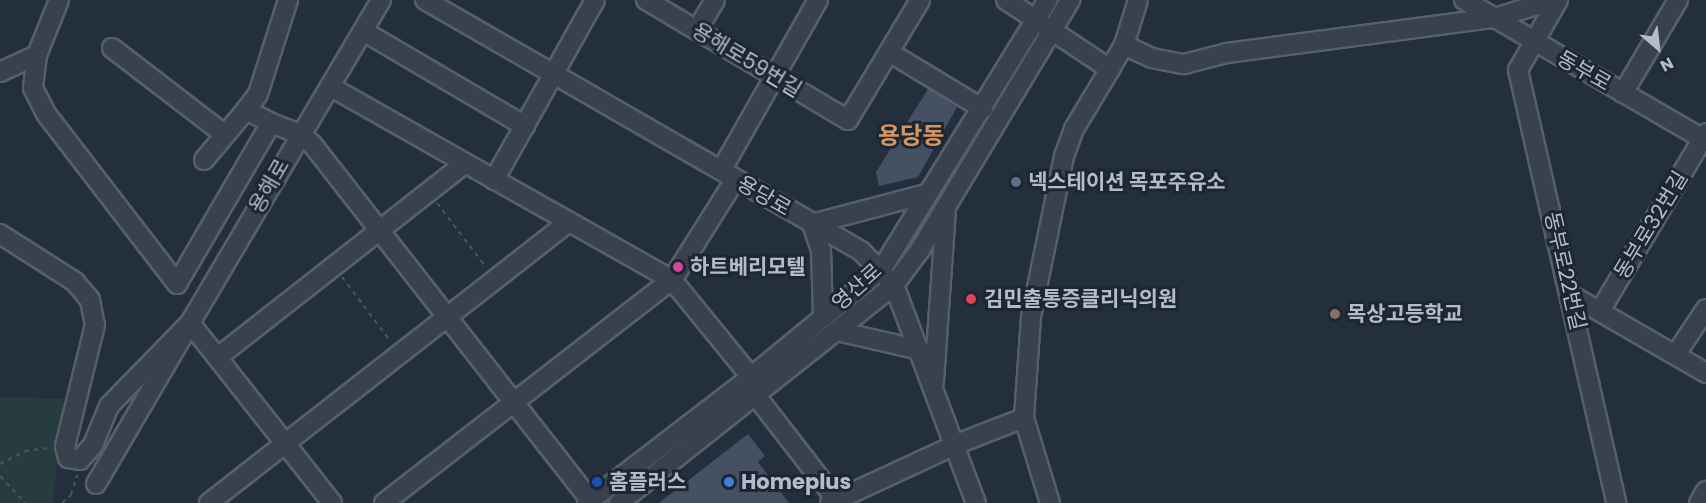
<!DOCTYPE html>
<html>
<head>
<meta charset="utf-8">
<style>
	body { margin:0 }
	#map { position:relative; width:1706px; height:503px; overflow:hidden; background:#242f3e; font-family:Poppins,"Noto Sans KR",sans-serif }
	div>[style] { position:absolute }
	.green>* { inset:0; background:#263c3f }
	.building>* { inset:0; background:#455162 }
	.path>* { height:2px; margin-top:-1px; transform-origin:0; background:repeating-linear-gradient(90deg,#44595c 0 4.5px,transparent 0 9px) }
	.roads { filter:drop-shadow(2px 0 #565f6c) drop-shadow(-2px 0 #565f6c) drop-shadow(0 2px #565f6c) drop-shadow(0 -2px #565f6c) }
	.minor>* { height:18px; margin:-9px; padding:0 9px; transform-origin:9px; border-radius:9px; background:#38414e }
	.dots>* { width:16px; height:16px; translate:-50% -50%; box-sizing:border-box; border:3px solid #1d2633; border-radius:50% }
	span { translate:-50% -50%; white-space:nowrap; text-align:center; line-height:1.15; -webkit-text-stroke:6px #1d2633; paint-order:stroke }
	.street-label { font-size:21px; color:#b4bcc9 }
	.poi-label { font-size:21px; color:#b4bcc9; font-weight:700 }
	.left { translate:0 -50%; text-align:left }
	.quarter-label { font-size:24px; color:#d59563; font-weight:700 }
	.north { position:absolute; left:1628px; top:18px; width:60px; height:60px; -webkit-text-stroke:4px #1d2633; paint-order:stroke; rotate:152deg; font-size:16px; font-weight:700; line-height:24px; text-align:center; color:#b4bcc9 }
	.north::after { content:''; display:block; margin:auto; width:21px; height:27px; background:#b4bcc9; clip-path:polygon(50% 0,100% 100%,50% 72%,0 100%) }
</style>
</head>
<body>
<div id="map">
	<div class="green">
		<i style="clip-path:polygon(0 397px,64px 399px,53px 503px,0 503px)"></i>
	</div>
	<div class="building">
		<i style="clip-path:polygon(928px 89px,957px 107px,918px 177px,879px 186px,876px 172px)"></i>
		<i style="clip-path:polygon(748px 434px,765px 456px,758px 462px,789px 503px,659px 503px)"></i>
	</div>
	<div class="path">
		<i style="left:437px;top:203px;width:81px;rotate:52.6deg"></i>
		<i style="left:342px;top:277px;width:81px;rotate:53deg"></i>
		<i style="left:0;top:464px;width:28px;rotate:-27deg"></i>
		<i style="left:25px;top:451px;width:26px;rotate:-7deg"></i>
		<i style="left:0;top:476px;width:37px;rotate:47deg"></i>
		<i style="left:62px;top:503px;width:12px;rotate:-42deg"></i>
		<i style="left:71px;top:495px;width:21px;rotate:-73deg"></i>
	</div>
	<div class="roads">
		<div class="minor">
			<i style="left:425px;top:0;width:503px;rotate:29.93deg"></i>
			<i style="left:861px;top:251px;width:47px;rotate:45.9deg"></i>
			<i style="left:894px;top:285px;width:233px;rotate:69.4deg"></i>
			<i style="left:646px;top:0;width:235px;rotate:30.7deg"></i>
			<i style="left:848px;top:120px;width:140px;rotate:-59deg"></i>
			<i style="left:1006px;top:0;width:125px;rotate:33.6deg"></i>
			<i style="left:1110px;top:69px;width:70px;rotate:121deg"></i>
			<i style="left:1074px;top:129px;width:29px;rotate:110deg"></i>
			<i style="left:1064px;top:156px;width:164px;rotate:101.6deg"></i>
			<i style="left:1031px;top:317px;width:101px;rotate:94deg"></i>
			<i style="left:1024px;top:418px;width:89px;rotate:73deg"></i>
			<i style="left:1464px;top:0;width:280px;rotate:30.2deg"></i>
			<i style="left:1558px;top:0;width:81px;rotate:119.7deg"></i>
			<i style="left:1518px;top:70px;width:444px;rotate:77.2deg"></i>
			<i style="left:697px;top:30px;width:35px;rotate:-59deg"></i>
			<i style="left:363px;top:31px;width:188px;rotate:30.4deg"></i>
			<i style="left:1124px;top:45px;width:31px;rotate:25deg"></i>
			<i style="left:1152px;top:58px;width:33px;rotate:11deg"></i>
			<i style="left:1184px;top:64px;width:44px;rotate:-14.3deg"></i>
			<i style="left:1227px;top:53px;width:269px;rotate:-7.5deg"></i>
			<i style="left:1494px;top:18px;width:63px;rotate:-16.7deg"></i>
			<i style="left:112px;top:48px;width:141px;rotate:37.5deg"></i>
			<i style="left:889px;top:52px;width:110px;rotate:31.2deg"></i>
			<i style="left:37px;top:55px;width:33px;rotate:97deg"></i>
			<i style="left:33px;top:88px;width:30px;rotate:63deg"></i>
			<i style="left:47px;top:115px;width:213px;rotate:52.4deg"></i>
			<i style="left:177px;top:284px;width:186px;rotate:-59.7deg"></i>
			<i style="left:271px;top:123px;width:31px;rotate:21deg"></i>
			<i style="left:300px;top:134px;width:16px;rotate:40deg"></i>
			<i style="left:312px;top:144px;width:455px;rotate:52deg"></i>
			<i style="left:1110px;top:69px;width:28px;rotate:-60deg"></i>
			<i style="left:1124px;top:45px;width:47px;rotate:-72.7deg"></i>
			<i style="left:0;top:72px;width:41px;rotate:-24.7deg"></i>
			<i style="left:37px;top:55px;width:59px;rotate:-68.2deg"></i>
			<i style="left:331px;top:87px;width:392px;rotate:29.5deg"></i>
			<i style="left:672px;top:280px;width:125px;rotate:50.8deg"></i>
			<i style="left:751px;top:377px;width:20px;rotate:75deg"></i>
			<i style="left:756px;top:396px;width:135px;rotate:52.2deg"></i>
			<i style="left:1623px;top:93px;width:108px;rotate:-59.4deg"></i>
			<i style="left:246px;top:110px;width:20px;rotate:-53deg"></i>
			<i style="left:258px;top:94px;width:99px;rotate:-72.3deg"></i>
			<i style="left:204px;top:160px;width:65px;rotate:-50deg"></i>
			<i style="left:246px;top:110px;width:28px;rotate:27deg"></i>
			<i style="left:722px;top:169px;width:194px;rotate:-60.4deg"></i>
			<i style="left:494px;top:180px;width:206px;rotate:-60.7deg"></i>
			<i style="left:0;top:234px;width:89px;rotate:32.6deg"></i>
			<i style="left:75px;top:282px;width:23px;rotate:50deg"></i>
			<i style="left:90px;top:300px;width:25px;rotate:79deg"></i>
			<i style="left:95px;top:325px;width:125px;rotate:103.9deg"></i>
			<i style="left:65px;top:446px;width:12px;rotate:76deg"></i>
			<i style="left:68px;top:458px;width:12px;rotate:9deg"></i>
			<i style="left:80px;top:460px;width:20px;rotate:-49deg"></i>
			<i style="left:93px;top:445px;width:42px;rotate:-67.7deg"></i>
			<i style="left:109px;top:406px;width:116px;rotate:-45.7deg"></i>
			<i style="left:190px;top:323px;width:375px;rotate:-59.4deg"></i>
			<i style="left:1571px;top:295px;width:156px;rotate:30deg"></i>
			<i style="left:1600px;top:311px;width:207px;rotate:-59.2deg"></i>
			<i style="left:823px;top:317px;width:67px;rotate:-91.7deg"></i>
			<i style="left:821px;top:250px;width:28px;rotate:-109deg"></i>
			<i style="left:812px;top:224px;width:121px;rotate:-14.8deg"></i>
			<i style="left:837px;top:331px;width:85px;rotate:12.9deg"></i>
			<i style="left:1676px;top:354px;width:54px;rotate:-56.3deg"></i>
			<i style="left:218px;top:357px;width:313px;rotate:-38.1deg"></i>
			<i style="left:934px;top:381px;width:170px;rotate:-86deg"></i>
			<i style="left:96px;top:484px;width:186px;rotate:-59.7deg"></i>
			<i style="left:190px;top:323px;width:229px;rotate:51.7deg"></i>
			<i style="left:209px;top:503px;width:455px;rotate:-38deg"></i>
			<i style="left:384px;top:503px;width:364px;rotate:-37.8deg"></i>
			<i style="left:672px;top:280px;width:118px;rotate:-57.8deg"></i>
			<i style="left:587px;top:503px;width:207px;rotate:-37.5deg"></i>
			<i style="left:751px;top:377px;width:168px;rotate:-39.5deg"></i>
			<i style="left:881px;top:270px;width:317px;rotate:-58.3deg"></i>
			<i style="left:619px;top:503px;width:351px;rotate:-38.4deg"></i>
			<i style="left:894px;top:285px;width:44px;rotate:-53.4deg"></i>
			<i style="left:920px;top:250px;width:292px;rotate:-59deg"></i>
			<i style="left:830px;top:503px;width:140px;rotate:-24.9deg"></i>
			<i style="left:957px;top:444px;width:72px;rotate:-21.2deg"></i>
			<i style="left:1699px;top:503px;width:14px;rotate:-60deg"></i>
		</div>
	</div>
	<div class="dots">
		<i style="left:1016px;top:182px;background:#5c6f8a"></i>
		<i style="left:678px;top:267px;background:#d1479c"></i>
		<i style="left:971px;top:299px;background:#e0444e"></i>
		<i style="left:1335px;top:314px;background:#8d6e63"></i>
		<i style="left:597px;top:482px;background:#1a4fb4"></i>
		<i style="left:729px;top:482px;background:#3f7fe0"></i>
	</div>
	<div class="street-label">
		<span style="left:747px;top:60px;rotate:31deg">용해로59번길</span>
		<span style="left:1584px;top:71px;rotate:30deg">동부로</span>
		<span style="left:269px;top:186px;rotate:-60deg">용해로</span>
		<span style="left:764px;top:196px;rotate:30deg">용당로</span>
		<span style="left:1651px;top:225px;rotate:-59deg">동부로32번길</span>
		<span style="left:1565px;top:271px;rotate:77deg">동부로22번길</span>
		<span style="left:857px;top:287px;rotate:-42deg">영산로</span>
	</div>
	<div class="poi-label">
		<span class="left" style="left:1028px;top:182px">넥스테이션 목포주유소</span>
		<span class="left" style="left:690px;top:267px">하트베리모텔</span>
		<span class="left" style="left:984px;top:299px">김민출통증클리닉의원</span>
		<span class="left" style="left:1347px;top:314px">목상고등학교</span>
		<span class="left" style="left:609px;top:482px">홈플러스</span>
		<span class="left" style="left:741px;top:482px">Homeplus</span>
	</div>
	<div class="quarter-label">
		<span style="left:911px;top:136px">용당동</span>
	</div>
	<div class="north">N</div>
</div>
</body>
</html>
